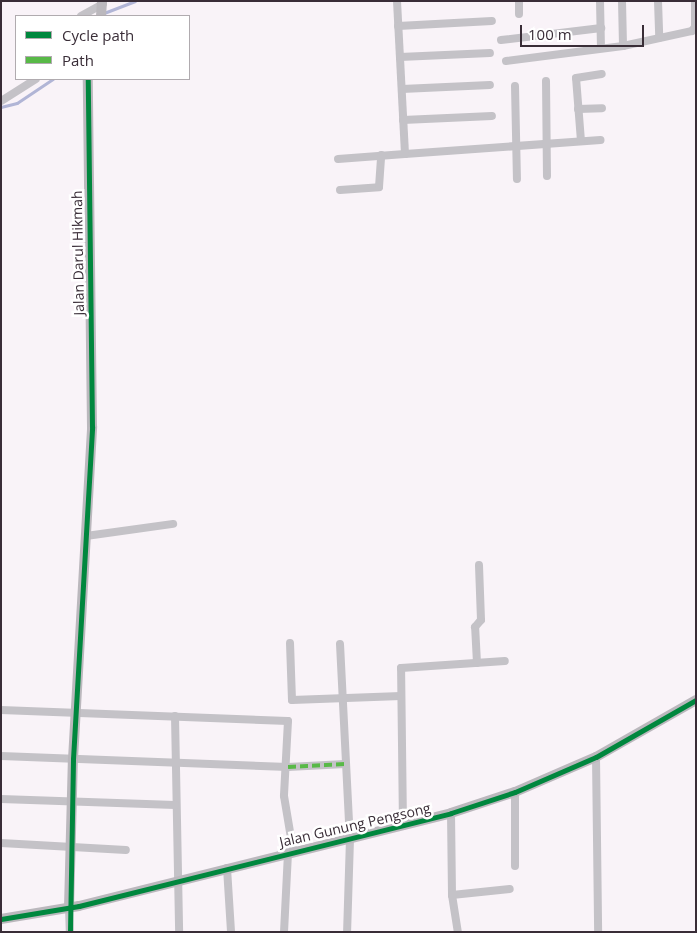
<!DOCTYPE html>
<html>
<head>
<meta charset="utf-8">
<style>
	body { margin:0 }
	#map { position:relative; width:697px; height:933px; overflow:hidden; background:#f9f3f8; font-family:"Open Sans",sans-serif }
	div>[style] { position:absolute }
	.stream>* { height:2.5px; margin:-1.25px; padding:0 1.25px; transform-origin:1.25px; border-radius:1.25px; background:#b1b5d6 }
	.street>* { height:8px; margin:-4px; padding:0 4px; transform-origin:4px; border-radius:4px; background:#c4c2c7 }
	.secondary>* { height:10px; margin:-5px; padding:0 5px; transform-origin:5px; border-radius:5px; background:#bbb8bd }
	.quiet>* { height:4px; margin-top:-2px; transform-origin:0; background:repeating-linear-gradient(90deg,#58b947 0 8px,transparent 0 12px) }
	.cycleway>* { height:5px; margin:-2.5px; padding:0 2.5px; transform-origin:2.5px; border-radius:2.5px; background:#00873e }
	span { translate:-50% -50%; white-space:nowrap; text-align:center; line-height:1.15; -webkit-text-stroke:5px #fff; paint-order:stroke }
	.street-label { font-size:14px; color:#392d37 }
	.frame { position:absolute; inset:0; border:2px solid #392d37; pointer-events:none }
	.legend { position:absolute; left:15px; top:15px; width:175px; height:65px; box-sizing:border-box; background:#fff; border:1px solid #b0abaf; margin:0; padding:6px 9px; list-style:none; font-size:15px; color:#392d37 }
	.legend li { display:flex; align-items:center; gap:10px; height:25px }
	.legend b { width:25px; border:1px solid #b0abaf }
	.scale { position:absolute; left:520px; top:25px; width:124px; height:22px; box-sizing:border-box; border:2px solid #392d37; border-top:0; padding-left:6px; font-size:15px; line-height:18px; white-space:nowrap; color:#392d37; -webkit-text-stroke:4px #fff; paint-order:stroke }
</style>
</head>
<body>
<div id="map">
	<div class="stream">
		<i style="left:104px;top:13px;width:33px;rotate:-21deg"></i>
		<i style="left:1px;top:107px;width:16px;rotate:-14deg"></i>
		<i style="left:17px;top:103px;width:43px;rotate:-33.7deg"></i>
	</div>
	<div class="street">
		<i style="left:397px;top:1px;width:153px;rotate:87deg"></i>
		<i style="left:405px;top:154px;width:196px;rotate:-4.1deg"></i>
		<i style="left:519px;top:1px;width:13px;rotate:90deg"></i>
		<i style="left:600px;top:1px;width:47px;rotate:88.8deg"></i>
		<i style="left:622px;top:1px;width:45px;rotate:88.7deg"></i>
		<i style="left:658px;top:1px;width:37px;rotate:88deg"></i>
		<i style="left:81px;top:16px;width:25px;rotate:-29deg"></i>
		<i style="left:398px;top:26px;width:94px;rotate:-3deg"></i>
		<i style="left:501px;top:40px;width:101px;rotate:-6.8deg"></i>
		<i style="left:400px;top:57px;width:90px;rotate:-2.5deg"></i>
		<i style="left:506px;top:61px;width:118px;rotate:-7.3deg"></i>
		<i style="left:623px;top:46px;width:71px;rotate:-12.3deg"></i>
		<i style="left:692px;top:31px;width:5px;rotate:-53deg"></i>
		<i style="left:695px;top:27px;width:26px;rotate:-90deg"></i>
		<i style="left:546px;top:81px;width:95px;rotate:89.4deg"></i>
		<i style="left:515px;top:86px;width:93px;rotate:88.8deg"></i>
		<i style="left:402px;top:89px;width:88px;rotate:-2.6deg"></i>
		<i style="left:1px;top:101px;width:41px;rotate:-32.2deg"></i>
		<i style="left:578px;top:109px;width:24px;rotate:-2deg"></i>
		<i style="left:403px;top:120px;width:89px;rotate:-2.6deg"></i>
		<i style="left:581px;top:141px;width:63px;rotate:-94.5deg"></i>
		<i style="left:576px;top:78px;width:26px;rotate:-9deg"></i>
		<i style="left:338px;top:159px;width:67px;rotate:-4.3deg"></i>
		<i style="left:340px;top:190px;width:39px;rotate:-4deg"></i>
		<i style="left:379px;top:187px;width:32px;rotate:-86deg"></i>
		<i style="left:86px;top:536px;width:88px;rotate:-7.9deg"></i>
		<i style="left:290px;top:643px;width:57px;rotate:88deg"></i>
		<i style="left:292px;top:700px;width:109px;rotate:-2.1deg"></i>
		<i style="left:340px;top:644px;width:195px;rotate:87.1deg"></i>
		<i style="left:350px;top:839px;width:93px;rotate:91.8deg"></i>
		<i style="left:477px;top:663px;width:36px;rotate:-93deg"></i>
		<i style="left:475px;top:627px;width:9px;rotate:-49deg"></i>
		<i style="left:481px;top:620px;width:55px;rotate:-92.1deg"></i>
		<i style="left:1px;top:710px;width:287px;rotate:2.2deg"></i>
		<i style="left:288px;top:721px;width:75px;rotate:93.1deg"></i>
		<i style="left:284px;top:796px;width:55px;rotate:80.5deg"></i>
		<i style="left:175px;top:716px;width:216px;rotate:88.9deg"></i>
		<i style="left:1px;top:756px;width:287px;rotate:2.2deg"></i>
		<i style="left:288px;top:767px;width:57px;rotate:-3deg"></i>
		<i style="left:596px;top:757px;width:175px;rotate:89.3deg"></i>
		<i style="left:515px;top:792px;width:74px;rotate:90deg"></i>
		<i style="left:1px;top:799px;width:174px;rotate:2deg"></i>
		<i style="left:451px;top:813px;width:82px;rotate:89.3deg"></i>
		<i style="left:452px;top:895px;width:37px;rotate:81deg"></i>
		<i style="left:403px;top:826px;width:158px;rotate:-90.7deg"></i>
		<i style="left:401px;top:668px;width:104px;rotate:-3.9deg"></i>
		<i style="left:1px;top:843px;width:125px;rotate:3.2deg"></i>
		<i style="left:227px;top:868px;width:64px;rotate:86.4deg"></i>
		<i style="left:452px;top:895px;width:58px;rotate:-5.9deg"></i>
		<i style="left:69px;top:908px;width:24px;rotate:88deg"></i>
		<i style="left:284px;top:932px;width:80px;rotate:-87.1deg"></i>
	</div>
	<div class="secondary">
		<i style="left:101px;top:16px;width:15px;rotate:-86deg"></i>
		<i style="left:69px;top:908px;width:149px;rotate:-88.5deg"></i>
		<i style="left:73px;top:759px;width:333px;rotate:-86.7deg"></i>
		<i style="left:92px;top:427px;width:348px;rotate:-90.7deg"></i>
		<i style="left:1px;top:919px;width:79px;rotate:-9.5deg"></i>
		<i style="left:79px;top:906px;width:383px;rotate:-14deg"></i>
		<i style="left:451px;top:813px;width:67px;rotate:-18.2deg"></i>
		<i style="left:515px;top:792px;width:88px;rotate:-23.4deg"></i>
		<i style="left:596px;top:757px;width:115px;rotate:-29.7deg"></i>
	</div>
	<div class="quiet">
		<i style="left:288px;top:767px;width:57px;rotate:-3deg"></i>
	</div>
	<div class="cycleway">
		<i style="left:1px;top:919px;width:79px;rotate:-9.5deg"></i>
		<i style="left:79px;top:906px;width:383px;rotate:-14deg"></i>
		<i style="left:451px;top:813px;width:67px;rotate:-18.2deg"></i>
		<i style="left:515px;top:792px;width:88px;rotate:-23.4deg"></i>
		<i style="left:596px;top:757px;width:115px;rotate:-29.7deg"></i>
		<i style="left:70px;top:932px;width:173px;rotate:-89deg"></i>
		<i style="left:73px;top:759px;width:333px;rotate:-86.7deg"></i>
		<i style="left:92px;top:427px;width:348px;rotate:-90.7deg"></i>
	</div>
	<div class="street-label">
		<span style="left:78px;top:253px;rotate:-91deg">Jalan Darul Hikmah</span>
		<span style="left:355px;top:825px;rotate:-13deg">Jalan Gunung Pengsong</span>
	</div>
	<div class="frame"></div>
	<ul class="legend">
	<li><b style="height:6px;background:#00873e"></b>Cycle path</li>
	<li><b style="height:6px;background:#58b947"></b>Path</li>
	</ul>
	<div class="scale">100 m</div>
</div>
</body>
</html>
